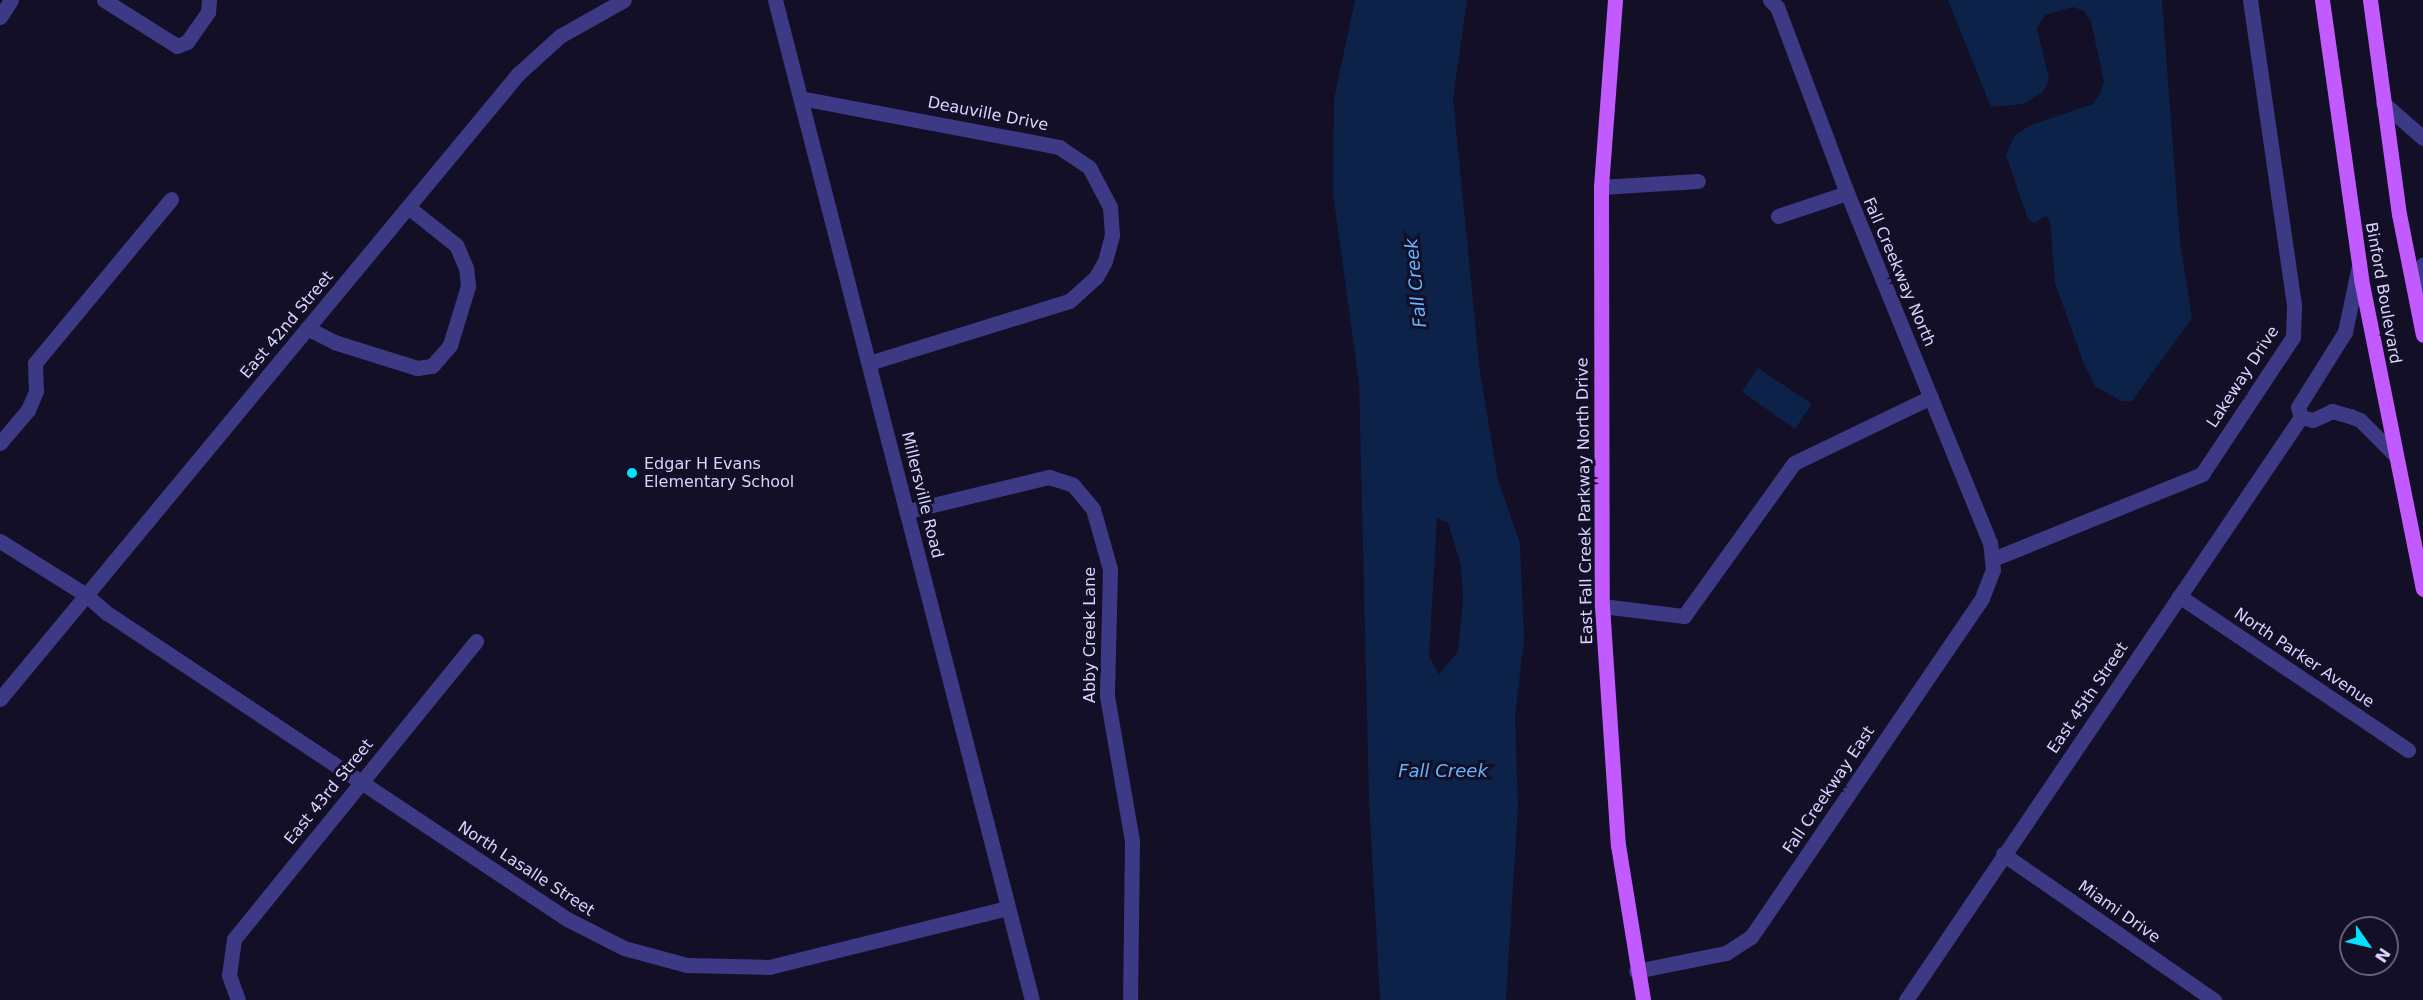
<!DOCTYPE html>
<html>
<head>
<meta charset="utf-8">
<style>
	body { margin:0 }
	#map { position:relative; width:2423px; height:1000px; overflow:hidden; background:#130f26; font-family:"DejaVu Sans",sans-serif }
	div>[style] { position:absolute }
	.water>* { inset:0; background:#0c2248 }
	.minor>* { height:15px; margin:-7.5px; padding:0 7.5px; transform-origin:7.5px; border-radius:7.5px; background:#3d3a85 }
	.major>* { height:15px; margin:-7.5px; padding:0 7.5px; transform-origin:7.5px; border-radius:7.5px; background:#c25bff }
	.dots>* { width:16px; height:16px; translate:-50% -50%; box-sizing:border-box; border:3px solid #130f26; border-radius:50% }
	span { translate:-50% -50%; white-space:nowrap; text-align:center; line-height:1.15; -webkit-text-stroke:6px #130f26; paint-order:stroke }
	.street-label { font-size:16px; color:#d9d4ff }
	.poi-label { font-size:16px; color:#d9d4ff }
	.left { translate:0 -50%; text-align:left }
	.water-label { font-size:18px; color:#62b6ff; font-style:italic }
	.north { position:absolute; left:2339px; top:916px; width:60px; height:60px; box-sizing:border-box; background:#130f26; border:2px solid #625e7d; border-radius:50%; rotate:124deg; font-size:16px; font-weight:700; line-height:24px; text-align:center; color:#d9d4ff }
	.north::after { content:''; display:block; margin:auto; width:21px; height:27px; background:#00e5ff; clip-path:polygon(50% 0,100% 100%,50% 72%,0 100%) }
</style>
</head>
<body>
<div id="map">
	<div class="water">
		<i style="clip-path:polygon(evenodd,1355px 0,1467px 0,1453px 99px,1480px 372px,1498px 480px,1520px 543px,1524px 638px,1515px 717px,1518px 807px,1506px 1000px,1380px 1000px,1369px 799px,1359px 382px,1333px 194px,1334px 99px,1355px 0,1437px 518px,1448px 523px,1461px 565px,1463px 599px,1458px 652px,1439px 674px,1429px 657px,1437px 518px)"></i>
		<i style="clip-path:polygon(1948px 0,2162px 0,2180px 242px,2192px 318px,2132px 401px,2121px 401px,2095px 386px,2084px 364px,2055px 283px,2050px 220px,2046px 216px,2034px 223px,2028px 219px,2006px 155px,2015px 135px,2031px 125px,2093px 104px,2100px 93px,2104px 82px,2091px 22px,2084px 11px,2073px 7px,2045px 15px,2037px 28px,2049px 79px,2043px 92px,2023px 104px,1991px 107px)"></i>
		<i style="clip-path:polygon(1758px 368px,1812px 404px,1795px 429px,1742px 392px)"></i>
	</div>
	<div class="minor">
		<i style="left:104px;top:0;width:86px;rotate:32.2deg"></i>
		<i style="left:177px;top:46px;width:11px;rotate:-22deg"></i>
		<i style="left:187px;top:42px;width:37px;rotate:-55deg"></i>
		<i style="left:208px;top:12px;width:12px;rotate:-85deg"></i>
		<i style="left:775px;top:0;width:1032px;rotate:75.59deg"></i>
		<i style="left:0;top:17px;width:20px;rotate:-57deg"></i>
		<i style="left:800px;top:98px;width:264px;rotate:10.7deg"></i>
		<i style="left:1059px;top:147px;width:36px;rotate:34deg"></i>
		<i style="left:1089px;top:167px;width:45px;rotate:62.3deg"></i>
		<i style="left:1110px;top:207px;width:28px;rotate:86deg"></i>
		<i style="left:1112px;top:235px;width:27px;rotate:105deg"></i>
		<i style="left:1105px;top:261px;width:18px;rotate:119deg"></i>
		<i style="left:1096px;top:277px;width:36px;rotate:138deg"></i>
		<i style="left:1069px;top:301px;width:209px;rotate:162.8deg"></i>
		<i style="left:2383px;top:103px;width:53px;rotate:41.2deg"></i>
		<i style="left:1601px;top:187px;width:97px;rotate:-3.5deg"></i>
		<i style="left:1778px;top:216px;width:73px;rotate:-18.4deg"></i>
		<i style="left:2416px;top:300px;width:36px;rotate:-79deg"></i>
		<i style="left:307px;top:328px;width:30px;rotate:27deg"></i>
		<i style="left:334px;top:342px;width:87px;rotate:17.4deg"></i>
		<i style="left:417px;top:368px;width:15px;rotate:-8deg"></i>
		<i style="left:432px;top:366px;width:28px;rotate:-49deg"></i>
		<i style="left:450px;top:345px;width:62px;rotate:-73deg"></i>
		<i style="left:468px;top:286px;width:18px;rotate:-96deg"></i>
		<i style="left:466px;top:268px;width:25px;rotate:-113deg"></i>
		<i style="left:456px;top:245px;width:61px;rotate:-141.6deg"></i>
		<i style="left:2301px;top:417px;width:10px;rotate:-107deg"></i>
		<i style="left:2298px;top:407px;width:89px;rotate:-57.9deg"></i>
		<i style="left:2345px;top:332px;width:63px;rotate:-78.2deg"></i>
		<i style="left:2301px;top:417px;width:12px;rotate:14deg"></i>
		<i style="left:2313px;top:420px;width:21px;rotate:-25deg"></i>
		<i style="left:2332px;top:411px;width:19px;rotate:16deg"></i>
		<i style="left:2350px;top:416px;width:11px;rotate:22deg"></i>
		<i style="left:2360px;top:420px;width:48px;rotate:45deg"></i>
		<i style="left:0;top:443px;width:43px;rotate:-49.7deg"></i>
		<i style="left:28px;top:410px;width:21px;rotate:-67deg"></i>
		<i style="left:36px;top:391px;width:28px;rotate:-92deg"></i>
		<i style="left:35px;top:363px;width:213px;rotate:-50.3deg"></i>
		<i style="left:908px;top:511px;width:145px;rotate:-13.6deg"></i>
		<i style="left:1049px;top:477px;width:25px;rotate:18deg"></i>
		<i style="left:1073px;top:485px;width:31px;rotate:50deg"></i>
		<i style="left:1093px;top:509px;width:62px;rotate:74.2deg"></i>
		<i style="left:1110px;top:569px;width:127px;rotate:91.4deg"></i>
		<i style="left:1107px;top:696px;width:147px;rotate:80.2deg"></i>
		<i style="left:1132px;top:841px;width:159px;rotate:90.7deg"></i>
		<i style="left:0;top:541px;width:102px;rotate:32.1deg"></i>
		<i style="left:86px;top:595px;width:28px;rotate:41deg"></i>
		<i style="left:107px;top:613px;width:552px;rotate:33.63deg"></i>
		<i style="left:567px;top:919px;width:64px;rotate:27deg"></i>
		<i style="left:624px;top:948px;width:65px;rotate:15.1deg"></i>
		<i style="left:687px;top:965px;width:82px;rotate:1.4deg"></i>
		<i style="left:769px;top:967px;width:245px;rotate:-13.9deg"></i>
		<i style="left:1993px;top:559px;width:226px;rotate:-22.1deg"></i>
		<i style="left:2202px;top:474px;width:164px;rotate:-56.4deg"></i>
		<i style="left:2293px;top:337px;width:32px;rotate:-88deg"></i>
		<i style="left:2294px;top:305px;width:308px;rotate:-98.2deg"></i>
		<i style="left:2179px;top:596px;width:276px;rotate:33.9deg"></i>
		<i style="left:1602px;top:606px;width:83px;rotate:7deg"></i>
		<i style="left:1684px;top:616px;width:188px;rotate:-54.3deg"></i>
		<i style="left:1794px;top:463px;width:152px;rotate:-25.7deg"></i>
		<i style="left:0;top:699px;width:812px;rotate:-50.35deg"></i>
		<i style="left:518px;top:74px;width:57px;rotate:-42.1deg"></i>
		<i style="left:560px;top:36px;width:73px;rotate:-29.4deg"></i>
		<i style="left:2003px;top:854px;width:257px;rotate:34.7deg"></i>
		<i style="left:1636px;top:971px;width:92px;rotate:-11.3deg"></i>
		<i style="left:1726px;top:953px;width:30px;rotate:-33deg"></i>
		<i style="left:1751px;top:937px;width:410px;rotate:-55.7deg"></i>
		<i style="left:1982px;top:598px;width:30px;rotate:-69deg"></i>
		<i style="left:1993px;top:570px;width:27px;rotate:-96deg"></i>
		<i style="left:1990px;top:543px;width:378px;rotate:-112.2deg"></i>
		<i style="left:1847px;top:193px;width:199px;rotate:-110.6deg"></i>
		<i style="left:1777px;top:7px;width:10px;rotate:-135deg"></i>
		<i style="left:238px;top:1000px;width:27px;rotate:-110deg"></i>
		<i style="left:229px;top:975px;width:36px;rotate:-82deg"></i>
		<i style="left:234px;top:939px;width:384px;rotate:-50.9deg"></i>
		<i style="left:1906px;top:1000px;width:704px;rotate:-55.88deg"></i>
	</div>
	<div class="major">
		<i style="left:1615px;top:0;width:188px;rotate:94.3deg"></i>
		<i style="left:1601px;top:187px;width:419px;rotate:89.9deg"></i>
		<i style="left:1602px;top:606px;width:240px;rotate:86.2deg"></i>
		<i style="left:1618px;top:845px;width:157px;rotate:80.8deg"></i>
		<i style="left:2322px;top:0;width:282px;rotate:82deg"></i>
		<i style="left:2361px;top:279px;width:316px;rotate:78.7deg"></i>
		<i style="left:2370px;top:0;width:216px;rotate:82.3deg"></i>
		<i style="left:2399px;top:214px;width:123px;rotate:78.8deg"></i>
	</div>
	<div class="dots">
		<i style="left:632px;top:473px;background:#00e5ff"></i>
	</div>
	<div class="street-label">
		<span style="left:988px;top:114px;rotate:11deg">Deauville Drive</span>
		<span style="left:1899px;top:272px;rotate:67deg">Fall Creekway North</span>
		<span style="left:2383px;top:293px;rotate:80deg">Binford Boulevard</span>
		<span style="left:287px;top:325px;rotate:-50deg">East 42nd Street</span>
		<span style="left:2243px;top:377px;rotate:-57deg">Lakeway Drive</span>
		<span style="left:922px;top:495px;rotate:76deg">Millersville Road</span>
		<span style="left:1585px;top:501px;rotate:-91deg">East Fall Creek Parkway North Drive</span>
		<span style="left:1090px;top:635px;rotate:-90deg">Abby Creek Lane</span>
		<span style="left:2304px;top:658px;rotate:34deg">North Parker Avenue</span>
		<span style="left:2088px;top:698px;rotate:-56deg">East 45th Street</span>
		<span style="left:1829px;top:790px;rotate:-56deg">Fall Creekway East</span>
		<span style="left:329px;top:792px;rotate:-51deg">East 43rd Street</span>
		<span style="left:526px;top:869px;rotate:33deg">North Lasalle Street</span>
		<span style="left:2119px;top:912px;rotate:35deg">Miami Drive</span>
	</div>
	<div class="poi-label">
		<span class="left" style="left:644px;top:473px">Edgar H Evans<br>Elementary School</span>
	</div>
	<div class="water-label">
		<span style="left:1416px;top:283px;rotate:-96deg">Fall Creek</span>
		<span style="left:1443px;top:771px">Fall Creek</span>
	</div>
	<div class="north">N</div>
</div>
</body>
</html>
